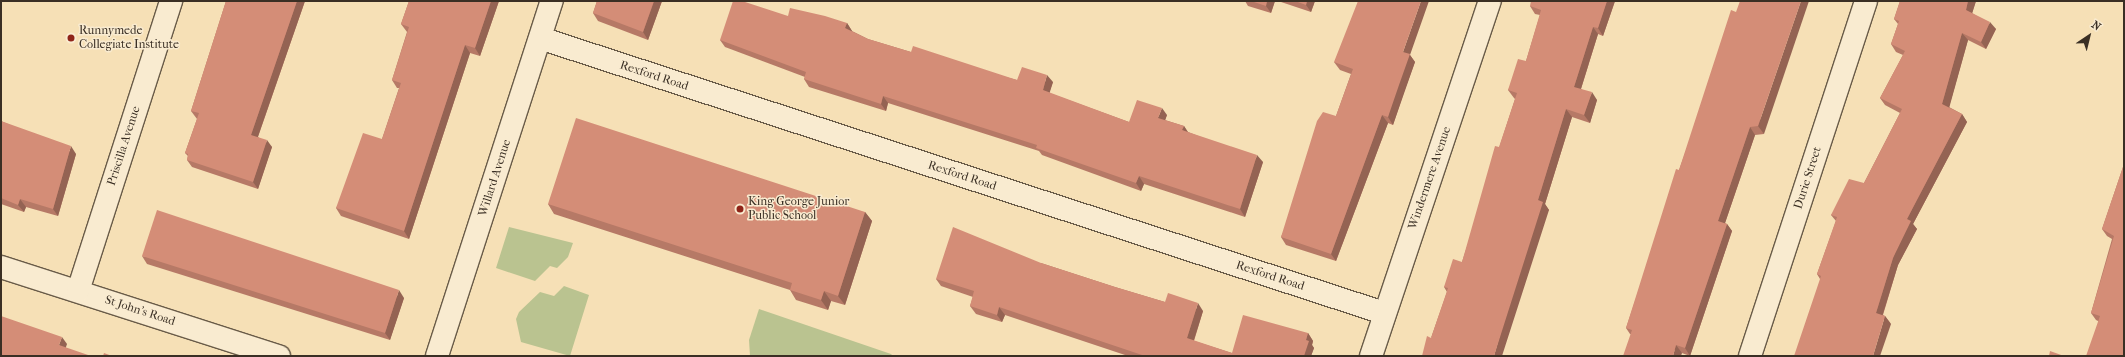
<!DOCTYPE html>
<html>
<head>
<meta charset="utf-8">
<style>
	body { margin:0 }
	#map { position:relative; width:2125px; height:357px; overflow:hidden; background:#f6e0b6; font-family:"IM FELL French Canon",serif }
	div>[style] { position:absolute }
	.green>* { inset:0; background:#bac390 }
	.roads { filter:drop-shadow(1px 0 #695b48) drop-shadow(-1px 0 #695b48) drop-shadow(0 1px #695b48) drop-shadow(0 -1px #695b48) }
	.minor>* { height:22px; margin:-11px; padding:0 11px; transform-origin:11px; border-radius:11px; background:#f9ebd0 }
	.wall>* { inset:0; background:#b67966 }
	.shaded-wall>* { inset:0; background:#946353 }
	.building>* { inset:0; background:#d48d77 }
	.dots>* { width:11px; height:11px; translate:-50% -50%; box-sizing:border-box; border:2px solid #f9ebd0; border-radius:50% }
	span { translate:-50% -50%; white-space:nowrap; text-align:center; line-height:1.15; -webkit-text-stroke:3px #f9ebd0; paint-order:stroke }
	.poi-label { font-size:12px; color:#3a2f24 }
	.left { translate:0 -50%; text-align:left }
	.street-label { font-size:12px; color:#3a2f24 }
	.frame { position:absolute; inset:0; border:2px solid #3a2f24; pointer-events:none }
	.north { position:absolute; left:2069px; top:16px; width:40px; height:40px; -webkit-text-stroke:3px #f9ebd0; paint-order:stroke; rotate:35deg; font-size:11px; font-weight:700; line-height:16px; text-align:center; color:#3a2f24 }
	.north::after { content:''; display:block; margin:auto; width:14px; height:18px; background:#3a2f24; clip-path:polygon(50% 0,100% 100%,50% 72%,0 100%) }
</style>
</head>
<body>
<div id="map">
	<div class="green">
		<i style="clip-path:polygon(509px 227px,573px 243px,568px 257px,557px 268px,550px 266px,535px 281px,496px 268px)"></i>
		<i style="clip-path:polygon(564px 286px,589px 295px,570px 356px,521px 342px,516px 319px,519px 312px,540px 292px,554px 296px)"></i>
		<i style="clip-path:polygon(759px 309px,891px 354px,893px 356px,750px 356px,749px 340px)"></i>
	</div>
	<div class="roads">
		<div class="minor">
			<i style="left:540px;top:38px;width:888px;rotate:18.05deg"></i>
			<i style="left:1px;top:267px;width:292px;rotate:17.8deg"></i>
			<i style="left:78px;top:291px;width:305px;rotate:-72.2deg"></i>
			<i style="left:437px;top:356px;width:373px;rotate:-72.1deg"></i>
			<i style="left:1371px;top:356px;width:374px;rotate:-71.5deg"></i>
			<i style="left:1750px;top:356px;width:373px;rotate:-71.9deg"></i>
		</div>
	</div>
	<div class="wall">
		<i style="clip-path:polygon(226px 1px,305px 1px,258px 137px,272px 147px,258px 189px,192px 167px,187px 160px,188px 156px,185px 153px,197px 119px,191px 111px)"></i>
		<i style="clip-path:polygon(409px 1px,499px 1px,480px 56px,470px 53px,409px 239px,341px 216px,336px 208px,382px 139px,399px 88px,397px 88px,392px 80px,407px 32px,401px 24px)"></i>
		<i style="clip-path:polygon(597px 1px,662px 1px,648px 40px,598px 21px,593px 13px)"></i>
		<i style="clip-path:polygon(1245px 1px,1275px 1px,1271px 13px,1248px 6px)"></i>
		<i style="clip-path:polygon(1278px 1px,1315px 1px,1311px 12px)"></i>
		<i style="clip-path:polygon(1615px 1px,1603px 36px,1598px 34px,1581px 89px,1597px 100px,1590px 123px,1572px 117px,1545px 204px,1549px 210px,1431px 338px,1447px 292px,1444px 287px,1462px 262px,1515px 99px,1514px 98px,1508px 90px,1526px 61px,1540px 15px,1535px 14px,1530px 6px)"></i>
		<i style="clip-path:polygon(1900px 1px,1976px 1px,1972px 13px,1996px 29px,1986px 49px,1968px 40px,1949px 107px,1962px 114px,1967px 122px,1913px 224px,1917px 229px,1898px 265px,1883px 315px,1885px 316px,1891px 324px,1820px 279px,1817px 274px,1836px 221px,1831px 215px,1864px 183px,1900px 113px,1885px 105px,1880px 98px,1903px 55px,1896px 52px,1891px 44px,1898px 24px,1894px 19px)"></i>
		<i style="clip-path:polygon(1736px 12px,1764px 134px,1755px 135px,1725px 223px,1727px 224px,1732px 231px,1690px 356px,1630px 334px,1626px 328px,1679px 170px)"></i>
		<i style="clip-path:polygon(847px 23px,852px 31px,868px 39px,911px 52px,1017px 80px,1053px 82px,1049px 93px,1129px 122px,1167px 115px,1165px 120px,1184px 126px,1188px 132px,1263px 162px,1245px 217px,1144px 184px,1141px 191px,1042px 155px,1039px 151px,888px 103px,886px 111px,809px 87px,804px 79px,805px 77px,725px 47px,720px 40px)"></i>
		<i style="clip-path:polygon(1410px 55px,1415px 62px,1404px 92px,1393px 125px,1388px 123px,1336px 261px,1286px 245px,1281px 237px,1336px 116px,1351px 74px,1340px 70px,1334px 62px)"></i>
		<i style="clip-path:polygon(1px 121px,76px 154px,58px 216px,26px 207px,24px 212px,1px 204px)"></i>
		<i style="clip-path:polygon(2124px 164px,2124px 356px,2098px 321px,2096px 320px,2091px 313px,2112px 239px,2107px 236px,2102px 229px)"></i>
		<i style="clip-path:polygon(548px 204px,865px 212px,872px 221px,845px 305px,831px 301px,828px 310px,796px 300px,790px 290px,554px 214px)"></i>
		<i style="clip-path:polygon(142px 256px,404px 298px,390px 340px,147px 264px)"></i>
		<i style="clip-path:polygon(1041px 263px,1115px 287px,1165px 302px,1203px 311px,1194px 341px,1232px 353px,1308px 333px,1313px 341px,1312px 345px,1314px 348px,1311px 356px,1128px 356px,1005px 315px,1002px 322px,976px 314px,970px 306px,973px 297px,941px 286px,936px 279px)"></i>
	</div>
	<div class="shaded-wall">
		<i style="clip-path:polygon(297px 1px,305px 1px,256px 142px,251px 135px)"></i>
		<i style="clip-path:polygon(491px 1px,499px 1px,480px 56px,475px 48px)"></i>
		<i style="clip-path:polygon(654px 1px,662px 1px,648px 40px,643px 32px)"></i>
		<i style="clip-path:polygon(1267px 1px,1275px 1px,1271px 13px,1266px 6px)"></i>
		<i style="clip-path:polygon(1307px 1px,1315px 1px,1311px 12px,1306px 5px)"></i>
		<i style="clip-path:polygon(1421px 1px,1429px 1px,1410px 55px,1415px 62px,1393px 125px,1388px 117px,1403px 52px)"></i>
		<i style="clip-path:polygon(1607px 1px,1615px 1px,1603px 36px,1598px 28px)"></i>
		<i style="clip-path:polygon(1801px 1px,1809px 1px,1764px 134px,1758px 126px)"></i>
		<i style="clip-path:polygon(1968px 1px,1976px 1px,1971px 17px,1966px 10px)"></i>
		<i style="clip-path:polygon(1990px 22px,1996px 29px,1986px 49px,1981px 42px)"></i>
		<i style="clip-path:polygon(847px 23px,852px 31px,850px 36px,845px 28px)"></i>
		<i style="clip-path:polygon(1593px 27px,1598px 34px,1579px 95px,1574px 87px)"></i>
		<i style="clip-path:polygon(1962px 33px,1968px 40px,1948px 112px,1942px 104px)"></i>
		<i style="clip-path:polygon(465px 45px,470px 53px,409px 239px,404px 231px)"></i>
		<i style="clip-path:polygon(1047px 75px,1053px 82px,1048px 98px,1043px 90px)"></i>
		<i style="clip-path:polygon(1592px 92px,1597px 100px,1590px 123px,1584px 115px)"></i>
		<i style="clip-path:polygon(883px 96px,888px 103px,886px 111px,881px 104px)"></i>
		<i style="clip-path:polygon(1162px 108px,1167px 115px,1163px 126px,1158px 118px)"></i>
		<i style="clip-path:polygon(1566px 109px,1572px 117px,1545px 204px,1549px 210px,1502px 356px,1494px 356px,1538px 200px)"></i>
		<i style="clip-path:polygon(1962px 114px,1967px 122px,1913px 224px,1917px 229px,1898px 265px,1881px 320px,1876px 313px,1893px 258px,1907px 219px)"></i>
		<i style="clip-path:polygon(1382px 115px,1388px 123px,1336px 261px,1331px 254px)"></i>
		<i style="clip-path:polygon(1184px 126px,1189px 134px,1182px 130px)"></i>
		<i style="clip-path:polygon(1750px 127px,1755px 135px,1723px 229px,1718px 221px)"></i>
		<i style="clip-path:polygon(267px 140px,272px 147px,258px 189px,253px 182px)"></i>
		<i style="clip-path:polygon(71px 146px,76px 154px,58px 216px,53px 209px)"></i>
		<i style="clip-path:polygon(1257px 155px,1263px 162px,1245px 217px,1240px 209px)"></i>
		<i style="clip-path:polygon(1139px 176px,1144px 184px,1141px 191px,1136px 183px)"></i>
		<i style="clip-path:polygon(20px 199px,26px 207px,24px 212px,18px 205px)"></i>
		<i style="clip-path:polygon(865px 212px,872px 221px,845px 305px,838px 296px)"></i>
		<i style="clip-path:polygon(1727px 224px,1732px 231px,1690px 356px,1685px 348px)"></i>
		<i style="clip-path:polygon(399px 290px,404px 298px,390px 340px,385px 333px)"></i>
		<i style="clip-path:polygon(824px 291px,831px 301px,828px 310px,821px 300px)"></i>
		<i style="clip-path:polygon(1198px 303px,1203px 311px,1192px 346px,1187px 338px)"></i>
		<i style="clip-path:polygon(999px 307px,1005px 315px,1002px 322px,997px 315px)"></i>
		<i style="clip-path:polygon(1885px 316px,1891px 324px,1880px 356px,1873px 356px)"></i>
		<i style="clip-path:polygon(1308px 333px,1313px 341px,1312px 345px,1314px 348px,1311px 356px,1304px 356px,1306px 340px)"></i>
		<i style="clip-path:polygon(62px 337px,67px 344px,64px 353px,59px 345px)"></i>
		<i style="clip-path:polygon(1676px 345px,1682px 353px,1681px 356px,1673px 356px)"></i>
	</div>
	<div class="building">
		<i style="clip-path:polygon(226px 1px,297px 1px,251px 135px,267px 140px,253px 182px,187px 160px,188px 154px,185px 153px,199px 113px,191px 111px)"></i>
		<i style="clip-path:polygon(409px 1px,491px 1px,475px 48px,465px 45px,404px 231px,336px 208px,363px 133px,382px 139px,401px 83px,392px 80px,409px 27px,401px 24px)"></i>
		<i style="clip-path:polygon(597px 1px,654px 1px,643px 32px,593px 13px)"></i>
		<i style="clip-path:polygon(733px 1px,742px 1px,788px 16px,790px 8px,825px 16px,847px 23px,845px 28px,868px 39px,911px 52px,913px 46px,1017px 80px,1022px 67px,1047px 75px,1043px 90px,1129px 122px,1137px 100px,1162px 108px,1158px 118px,1184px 126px,1182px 130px,1257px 155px,1240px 209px,1139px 176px,1136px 183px,1036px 148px,1037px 145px,883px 96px,881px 104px,804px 79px,806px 72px,720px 40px)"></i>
		<i style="clip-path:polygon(1251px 1px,1267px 1px,1266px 6px)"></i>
		<i style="clip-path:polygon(1295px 1px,1307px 1px,1306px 5px)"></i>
		<i style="clip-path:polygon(1358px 1px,1421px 1px,1403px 52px,1410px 54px,1399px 85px,1388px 117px,1382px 115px,1331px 254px,1281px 237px,1317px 121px,1323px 112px,1336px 116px,1353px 69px,1334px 62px)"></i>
		<i style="clip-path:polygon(1531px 1px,1607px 1px,1598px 28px,1593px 27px,1574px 87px,1592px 92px,1584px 115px,1566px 109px,1538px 200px,1543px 202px,1494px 356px,1422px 356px,1427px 336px,1431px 338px,1448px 288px,1444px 287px,1453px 259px,1462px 262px,1495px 146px,1499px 147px,1517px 93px,1508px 90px,1518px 59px,1526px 61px,1541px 10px,1530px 6px)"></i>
		<i style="clip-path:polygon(1740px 1px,1801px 1px,1758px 126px,1750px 127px,1718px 221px,1727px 224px,1685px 348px,1676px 345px,1673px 356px,1623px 356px,1632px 330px,1626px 328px,1676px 169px,1679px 170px,1731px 10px,1736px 12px)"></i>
		<i style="clip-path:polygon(1900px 1px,1968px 1px,1966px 10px,1990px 22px,1981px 42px,1962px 33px,1942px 104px,1962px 114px,1907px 219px,1911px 221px,1893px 258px,1876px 313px,1885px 316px,1873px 356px,1794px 356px,1821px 276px,1817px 274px,1837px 217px,1831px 215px,1849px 179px,1864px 183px,1902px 109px,1880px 98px,1905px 51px,1891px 44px,1899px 21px,1894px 19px)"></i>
		<i style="clip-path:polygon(576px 118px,865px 212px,838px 296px,824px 291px,821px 300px,790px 290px,792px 283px,548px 204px)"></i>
		<i style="clip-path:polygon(1px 121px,71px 146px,53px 209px,20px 199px,18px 205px,1px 198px)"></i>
		<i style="clip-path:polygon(2124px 164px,2124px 356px,2086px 356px,2100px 316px,2091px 313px,2114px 236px,2102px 229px)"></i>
		<i style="clip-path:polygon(157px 210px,399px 290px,385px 333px,142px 256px)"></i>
		<i style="clip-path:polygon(953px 227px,1041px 263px,1115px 287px,1165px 302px,1168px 293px,1198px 303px,1187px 338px,1232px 353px,1243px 315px,1308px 333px,1306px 340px,1309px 341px,1304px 356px,1145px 356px,999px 307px,997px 315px,970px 306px,974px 291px,936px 279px)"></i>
		<i style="clip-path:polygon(1px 316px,62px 337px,59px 345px,91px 356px,1px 356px)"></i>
		<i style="clip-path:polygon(2050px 351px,2064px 356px,2049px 356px)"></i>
		<i style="clip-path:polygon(104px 353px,112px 356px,103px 356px)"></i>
	</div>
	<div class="dots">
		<i style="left:71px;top:38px;background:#8f2418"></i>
		<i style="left:740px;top:209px;background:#8f2418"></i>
	</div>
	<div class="poi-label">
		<span class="left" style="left:79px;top:38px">Runnymede<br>Collegiate Institute</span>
		<span class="left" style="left:748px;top:209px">King George Junior<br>Public School</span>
	</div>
	<div class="street-label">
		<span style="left:654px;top:76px;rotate:18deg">Rexford Road</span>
		<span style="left:124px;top:146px;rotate:-72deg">Priscilla Avenue</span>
		<span style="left:962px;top:176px;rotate:18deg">Rexford Road</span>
		<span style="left:495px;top:178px;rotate:-72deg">Willard Avenue</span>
		<span style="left:1430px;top:178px;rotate:-71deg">Windermere Avenue</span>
		<span style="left:1808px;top:178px;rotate:-72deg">Durie Street</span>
		<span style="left:1270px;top:276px;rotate:18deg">Rexford Road</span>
		<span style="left:140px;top:311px;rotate:18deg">St John's Road</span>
	</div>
	<div class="frame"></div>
	<div class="north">N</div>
</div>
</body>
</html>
